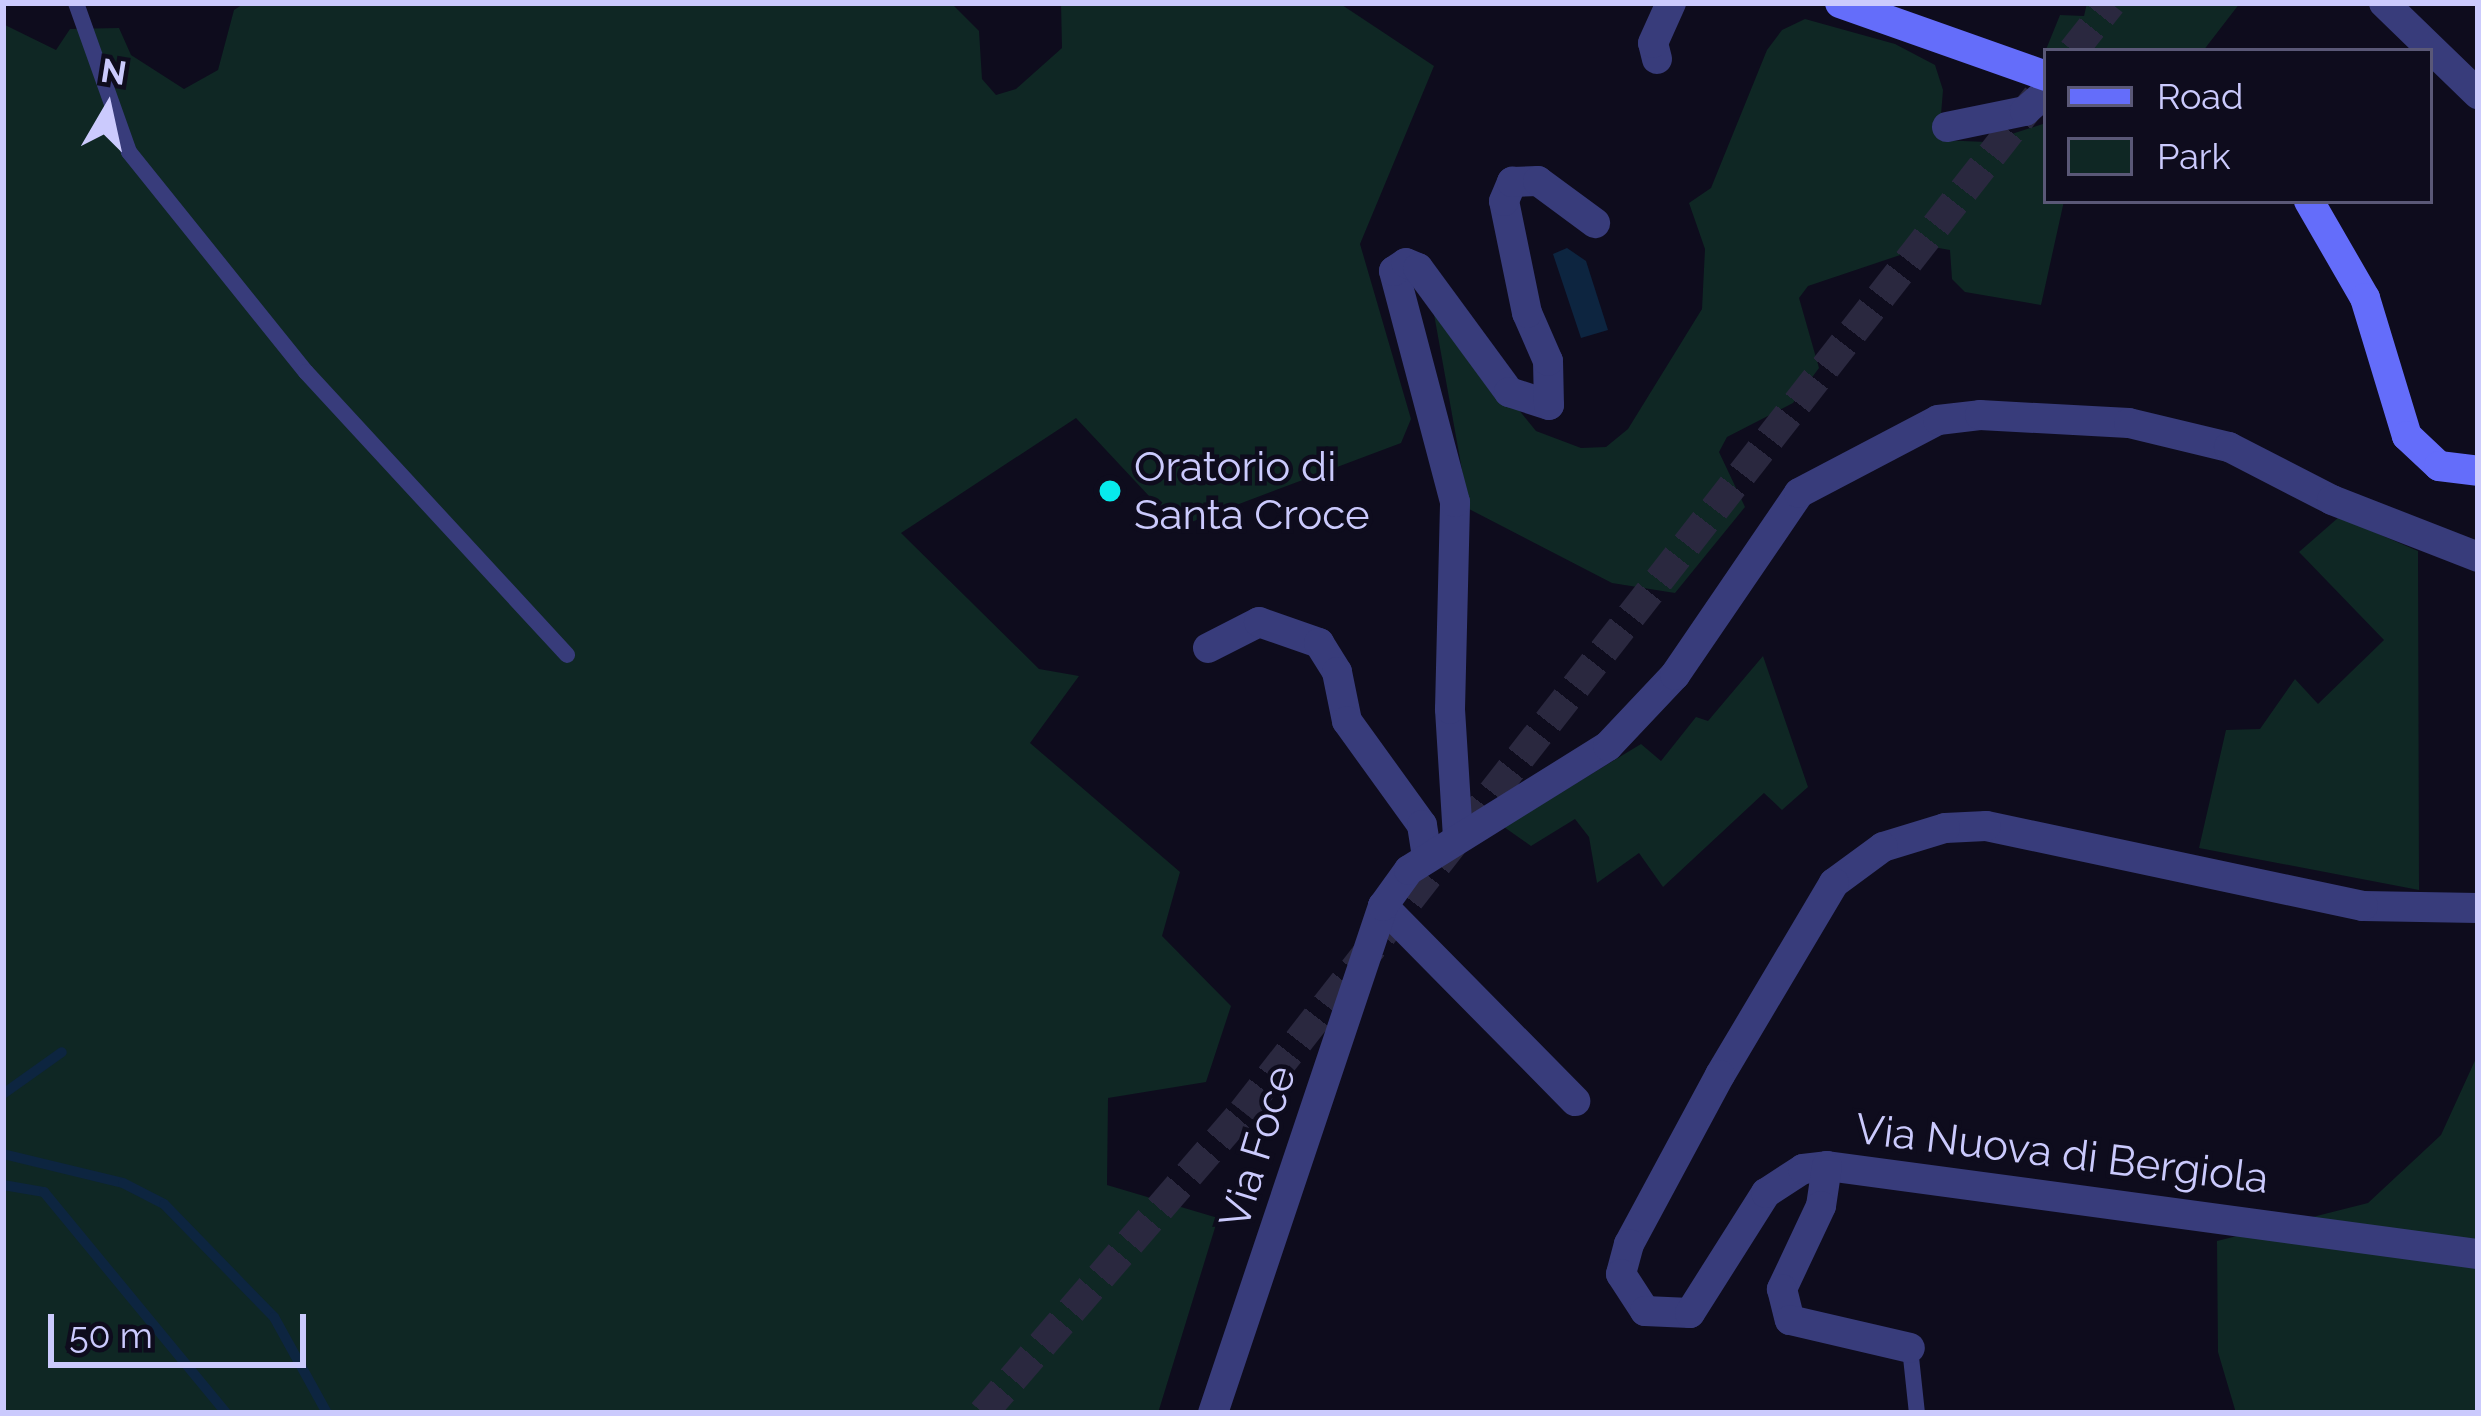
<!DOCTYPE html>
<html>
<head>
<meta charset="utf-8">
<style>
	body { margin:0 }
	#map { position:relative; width:2481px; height:1416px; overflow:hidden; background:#0e0c1d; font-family:Raleway,sans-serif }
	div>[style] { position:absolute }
	.green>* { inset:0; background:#0f2724 }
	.water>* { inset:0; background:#0d2540 }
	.stream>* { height:10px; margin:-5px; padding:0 5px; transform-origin:5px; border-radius:5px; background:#0d2540 }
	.secondary-tunnel>* { height:30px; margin-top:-15px; transform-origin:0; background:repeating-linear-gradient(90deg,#2a283f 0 30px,transparent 0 45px) }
	.lane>* { height:16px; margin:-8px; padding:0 8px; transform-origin:8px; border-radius:8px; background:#383c7b }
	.street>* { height:30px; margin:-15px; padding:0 15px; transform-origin:15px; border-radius:15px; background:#383c7b }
	.secondary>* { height:30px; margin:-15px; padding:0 15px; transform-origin:15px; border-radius:15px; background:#646dfa }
	.dots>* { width:33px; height:33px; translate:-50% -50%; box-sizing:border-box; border:6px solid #0e0c1d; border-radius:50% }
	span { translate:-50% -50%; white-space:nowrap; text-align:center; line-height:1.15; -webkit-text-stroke:9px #0e0c1d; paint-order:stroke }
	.poi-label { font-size:42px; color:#cbcafd }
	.left { translate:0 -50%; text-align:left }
	.street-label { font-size:42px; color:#cbcafd }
	.frame { position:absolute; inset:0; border:6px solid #cbcafd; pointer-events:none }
	.legend { position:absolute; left:2043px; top:48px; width:390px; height:156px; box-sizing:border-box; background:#0e0c1d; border:3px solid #5a5877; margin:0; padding:15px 21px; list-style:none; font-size:36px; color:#cbcafd }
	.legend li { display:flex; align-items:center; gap:24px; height:60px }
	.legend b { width:60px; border:3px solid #5a5877 }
	.north { position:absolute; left:48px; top:48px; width:120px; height:120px; -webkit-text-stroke:9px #0e0c1d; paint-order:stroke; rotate:9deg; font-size:33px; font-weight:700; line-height:48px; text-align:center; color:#cbcafd }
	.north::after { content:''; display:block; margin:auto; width:42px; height:54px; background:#cbcafd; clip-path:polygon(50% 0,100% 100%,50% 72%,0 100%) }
	.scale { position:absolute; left:48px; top:1314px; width:258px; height:54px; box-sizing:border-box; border:6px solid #cbcafd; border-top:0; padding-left:15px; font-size:36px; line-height:42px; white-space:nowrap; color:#cbcafd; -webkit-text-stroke:9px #0e0c1d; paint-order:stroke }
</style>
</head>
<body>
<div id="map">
	<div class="green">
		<i style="clip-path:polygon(245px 3px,951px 3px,979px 31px,982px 79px,996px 95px,1016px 89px,1062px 48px,1061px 3px,1339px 3px,1434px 66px,1360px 244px,1411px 419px,1401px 443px,1178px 527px,1076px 418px,901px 533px,1039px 669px,1079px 676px,1030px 743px,1180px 872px,1162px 936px,1231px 1006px,1206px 1082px,1108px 1098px,1107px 1185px,1218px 1218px,1158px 1413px,3px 1413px,3px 24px,56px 50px,70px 29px,119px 28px,131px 55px,184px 89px,218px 70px,234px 10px)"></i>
		<i style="clip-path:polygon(2087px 3px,2240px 3px,2203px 51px,2045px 52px,2060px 15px,2084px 16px)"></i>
		<i style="clip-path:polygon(1805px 19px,1895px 44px,1935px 65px,1943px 90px,1939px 140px,1987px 142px,2046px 123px,2046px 201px,2064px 201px,2041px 305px,1965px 292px,1952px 279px,1950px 250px,1927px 246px,1808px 286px,1799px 298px,1819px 368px,1793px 403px,1727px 437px,1719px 452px,1745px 507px,1675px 593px,1612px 583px,1469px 509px,1432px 303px,1536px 431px,1581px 448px,1606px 447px,1628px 429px,1702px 309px,1705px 249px,1689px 203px,1711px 188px,1767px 50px,1782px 30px)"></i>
		<i style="clip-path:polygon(2339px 517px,2418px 551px,2419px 890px,2199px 848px,2226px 730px,2260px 729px,2295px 679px,2318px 704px,2384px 640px,2299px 552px)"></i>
		<i style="clip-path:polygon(1763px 656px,1808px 787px,1782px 810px,1764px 793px,1663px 887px,1639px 853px,1597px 883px,1589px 837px,1575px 819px,1531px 846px,1504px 827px,1641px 744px,1661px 761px,1696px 717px,1708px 721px)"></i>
		<i style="clip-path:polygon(2478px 1054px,2478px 1413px,2236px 1413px,2218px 1352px,2217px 1241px,2368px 1203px,2441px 1135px)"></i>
	</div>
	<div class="water">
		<i style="clip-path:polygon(1567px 248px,1586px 261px,1608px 330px,1581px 338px,1553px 254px)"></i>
	</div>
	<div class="stream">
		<i style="left:3px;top:1094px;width:72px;rotate:-35.4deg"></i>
		<i style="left:3px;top:1154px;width:123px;rotate:13.6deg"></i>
		<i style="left:123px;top:1183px;width:46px;rotate:27.1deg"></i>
		<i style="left:164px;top:1204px;width:158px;rotate:45.8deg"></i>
		<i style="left:274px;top:1317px;width:110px;rotate:61.1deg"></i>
		<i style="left:3px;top:1185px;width:42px;rotate:9.7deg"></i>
		<i style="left:44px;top:1192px;width:286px;rotate:50.5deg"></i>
	</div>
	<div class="secondary-tunnel">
		<i style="left:2073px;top:51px;width:61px;rotate:-51.6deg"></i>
		<i style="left:983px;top:1413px;width:398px;rotate:-49.2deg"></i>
		<i style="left:1243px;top:1112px;width:1289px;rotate:-51.97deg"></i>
	</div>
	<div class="lane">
		<i style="left:76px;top:3px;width:158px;rotate:70.4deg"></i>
		<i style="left:129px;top:152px;width:282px;rotate:51.2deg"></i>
		<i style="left:306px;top:372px;width:385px;rotate:47.3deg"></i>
		<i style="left:1910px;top:1348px;width:65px;rotate:83.9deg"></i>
	</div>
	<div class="street">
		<i style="left:2384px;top:3px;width:131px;rotate:44.1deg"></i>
		<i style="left:1657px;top:59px;width:16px;rotate:-104deg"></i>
		<i style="left:1653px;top:43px;width:44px;rotate:-65.8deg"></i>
		<i style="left:1947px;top:127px;width:80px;rotate:-11.6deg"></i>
		<i style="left:2025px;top:111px;width:28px;rotate:-41deg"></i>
		<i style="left:1208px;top:648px;width:57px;rotate:-27deg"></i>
		<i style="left:1259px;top:622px;width:64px;rotate:19.3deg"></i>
		<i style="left:1319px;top:643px;width:34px;rotate:58deg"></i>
		<i style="left:1337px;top:672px;width:50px;rotate:78.5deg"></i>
		<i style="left:1347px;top:721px;width:128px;rotate:54.2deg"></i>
		<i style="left:1422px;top:825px;width:33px;rotate:81deg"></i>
		<i style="left:1458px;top:837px;width:128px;rotate:-93.6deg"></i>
		<i style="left:1450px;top:709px;width:207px;rotate:-88.6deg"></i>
		<i style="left:1455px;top:502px;width:239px;rotate:-104.8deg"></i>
		<i style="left:1394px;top:271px;width:14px;rotate:-34deg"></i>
		<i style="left:1406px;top:263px;width:13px;rotate:23deg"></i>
		<i style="left:1418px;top:268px;width:154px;rotate:53.7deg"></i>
		<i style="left:1509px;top:392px;width:42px;rotate:18deg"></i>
		<i style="left:1549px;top:405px;width:44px;rotate:-91.3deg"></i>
		<i style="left:1548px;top:361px;width:52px;rotate:-113.6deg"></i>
		<i style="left:1527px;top:313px;width:114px;rotate:-101.6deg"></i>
		<i style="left:1504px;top:201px;width:21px;rotate:-67deg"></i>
		<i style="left:1512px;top:182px;width:26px;rotate:-2deg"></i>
		<i style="left:1538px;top:181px;width:71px;rotate:36.4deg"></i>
		<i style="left:1383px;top:906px;width:274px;rotate:45.4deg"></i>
		<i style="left:2478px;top:908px;width:115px;rotate:-179deg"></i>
		<i style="left:2363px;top:906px;width:385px;rotate:-168deg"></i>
		<i style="left:1986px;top:826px;width:41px;rotate:177.2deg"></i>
		<i style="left:1945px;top:828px;width:65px;rotate:163deg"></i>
		<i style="left:1883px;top:847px;width:61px;rotate:143.7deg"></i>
		<i style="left:1834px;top:883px;width:223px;rotate:120.7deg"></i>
		<i style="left:1720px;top:1075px;width:192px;rotate:118.3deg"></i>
		<i style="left:1629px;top:1244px;width:31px;rotate:105deg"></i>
		<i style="left:1621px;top:1274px;width:44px;rotate:57deg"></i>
		<i style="left:1645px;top:1311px;width:45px;rotate:2.5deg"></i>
		<i style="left:1690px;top:1313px;width:142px;rotate:-57.7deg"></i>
		<i style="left:1766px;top:1193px;width:44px;rotate:-33deg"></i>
		<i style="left:1803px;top:1169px;width:24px;rotate:-7deg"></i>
		<i style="left:1827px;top:1166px;width:657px;rotate:7.7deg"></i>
		<i style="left:1827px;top:1166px;width:40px;rotate:98.5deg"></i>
		<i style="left:1821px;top:1206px;width:92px;rotate:115.2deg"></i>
		<i style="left:1782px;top:1289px;width:32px;rotate:76deg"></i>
		<i style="left:1790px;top:1320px;width:123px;rotate:13.1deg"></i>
		<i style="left:1213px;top:1413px;width:535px;rotate:-71.46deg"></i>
		<i style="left:1383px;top:906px;width:44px;rotate:-54.2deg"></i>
		<i style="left:1409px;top:870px;width:234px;rotate:-31.9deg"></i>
		<i style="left:1608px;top:746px;width:98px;rotate:-46.7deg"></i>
		<i style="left:1675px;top:675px;width:220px;rotate:-55.7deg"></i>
		<i style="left:1799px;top:493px;width:157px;rotate:-27.7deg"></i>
		<i style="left:1938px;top:420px;width:42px;rotate:-6.8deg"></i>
		<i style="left:1980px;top:415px;width:149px;rotate:3.1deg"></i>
		<i style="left:2129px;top:423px;width:103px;rotate:13.5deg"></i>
		<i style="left:2229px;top:447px;width:116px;rotate:27.2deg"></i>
		<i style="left:2332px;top:500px;width:157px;rotate:21.3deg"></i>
	</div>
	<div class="secondary">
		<i style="left:1840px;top:3px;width:219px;rotate:19.5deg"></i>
		<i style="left:2309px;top:201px;width:112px;rotate:60deg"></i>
		<i style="left:2365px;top:298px;width:144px;rotate:73.1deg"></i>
		<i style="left:2407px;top:436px;width:44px;rotate:43.2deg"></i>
		<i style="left:2439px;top:466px;width:39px;rotate:7deg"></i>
	</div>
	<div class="dots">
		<i style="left:1110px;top:491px;background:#07eaec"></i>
	</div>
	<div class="poi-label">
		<span class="left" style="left:1134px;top:491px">Oratorio di<br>Santa Croce</span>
	</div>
	<div class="street-label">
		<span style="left:1258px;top:1147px;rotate:-73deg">Via Foce</span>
		<span style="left:2062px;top:1154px;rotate:7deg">Via Nuova di Bergiola</span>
	</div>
	<div class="frame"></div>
	<ul class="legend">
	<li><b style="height:15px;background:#646dfa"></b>Road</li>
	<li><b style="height:33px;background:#0f2724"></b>Park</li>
	</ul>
	<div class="north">N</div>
	<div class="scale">50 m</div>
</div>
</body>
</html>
